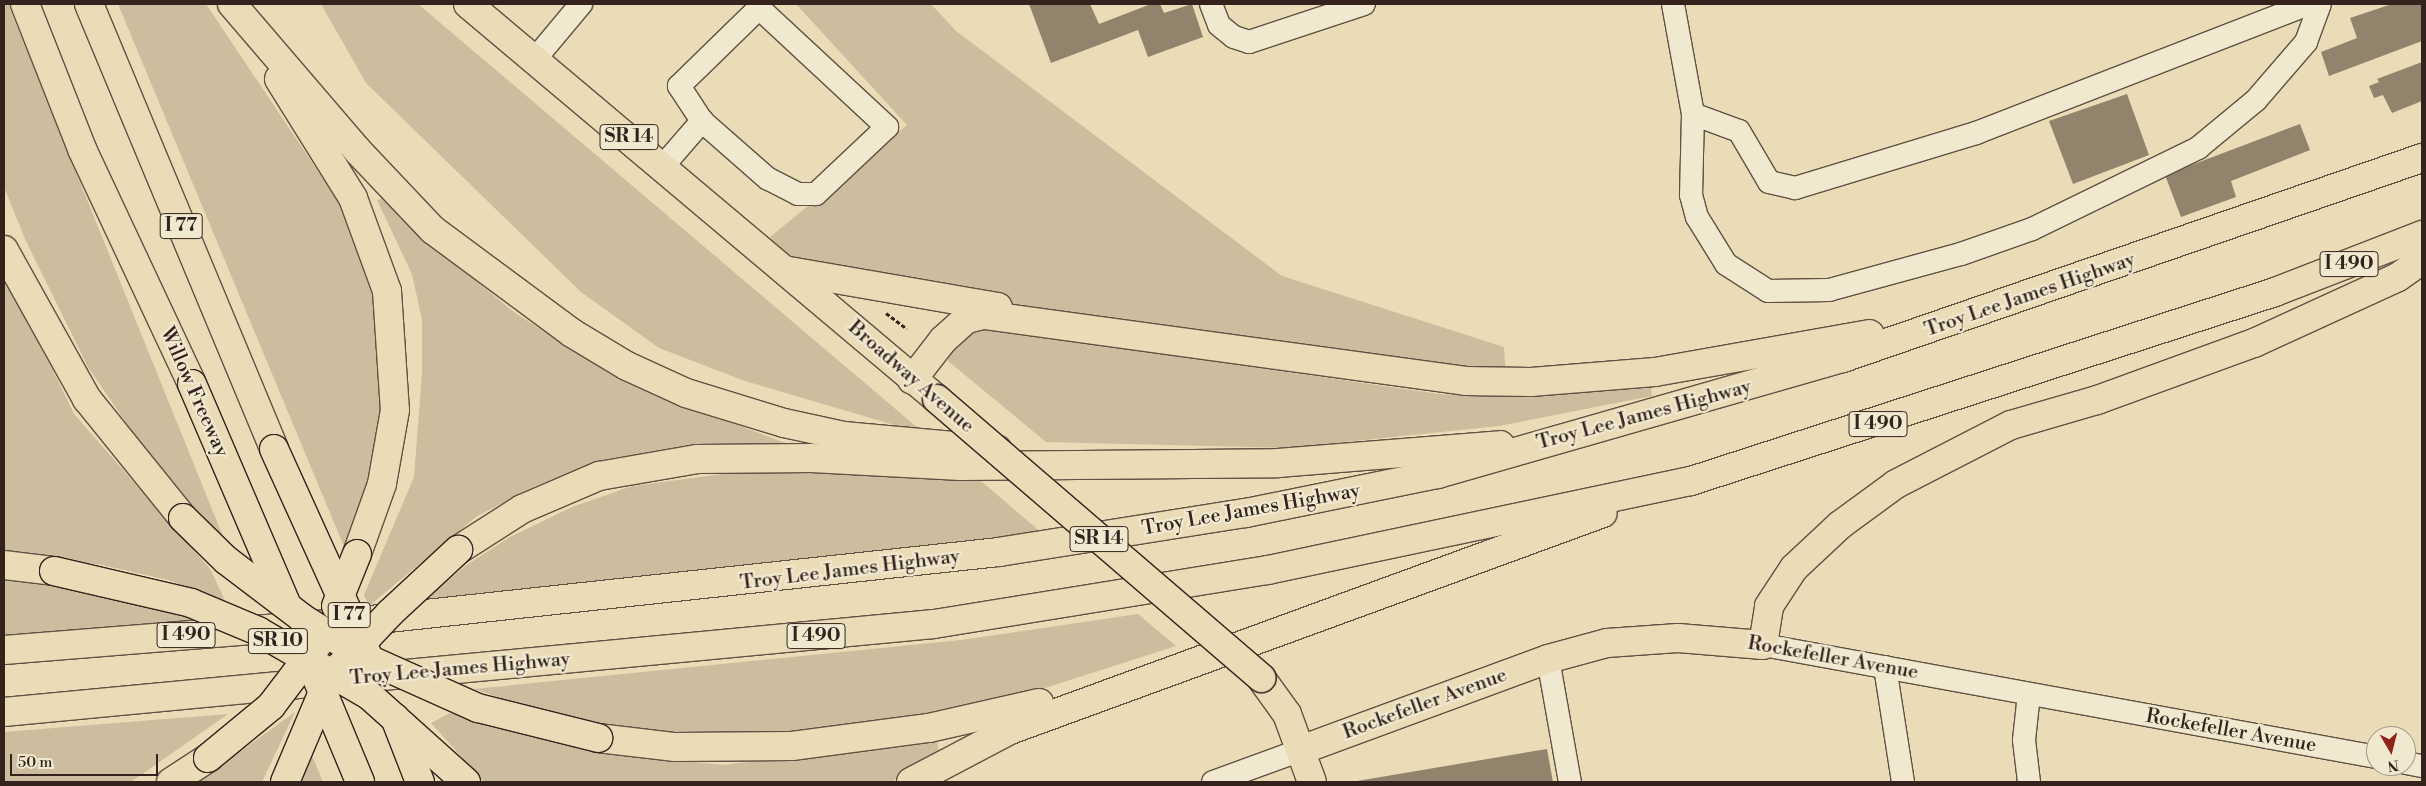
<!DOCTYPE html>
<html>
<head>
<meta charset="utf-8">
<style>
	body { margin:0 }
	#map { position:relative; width:2426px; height:786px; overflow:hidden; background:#eadcb7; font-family:"Libre Bodoni",serif }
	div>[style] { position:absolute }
	.green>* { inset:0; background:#cbbd9d }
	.building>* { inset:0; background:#92836d }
	.path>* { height:3px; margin-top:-1.5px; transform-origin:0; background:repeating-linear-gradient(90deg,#33231c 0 4px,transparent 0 6.5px) }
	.roads { filter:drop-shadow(1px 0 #615143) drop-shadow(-1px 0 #615143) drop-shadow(0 1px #615143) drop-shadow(0 -1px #615143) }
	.minor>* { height:22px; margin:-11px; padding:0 11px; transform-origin:11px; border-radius:11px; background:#f1e8d0 }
	.major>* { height:28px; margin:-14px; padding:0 14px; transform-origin:14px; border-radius:14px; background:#eadcb7 }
	.highway>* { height:28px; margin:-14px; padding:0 14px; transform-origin:14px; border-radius:14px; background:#eadcb7 }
	.bridges { filter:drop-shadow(1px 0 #33231c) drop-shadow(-1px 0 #33231c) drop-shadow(0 1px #33231c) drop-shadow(0 -1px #33231c) }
	.major-bridge>* { height:28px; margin:-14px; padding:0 14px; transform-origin:14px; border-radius:14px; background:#eadcb7 }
	.highway-bridge>* { height:28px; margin:-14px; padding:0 14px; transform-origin:14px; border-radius:14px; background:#eadcb7 }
	span { translate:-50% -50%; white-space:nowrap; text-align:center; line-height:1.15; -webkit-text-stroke:4.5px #f1e8d0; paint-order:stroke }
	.shield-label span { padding:1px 4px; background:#f1e8d0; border:1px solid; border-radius:4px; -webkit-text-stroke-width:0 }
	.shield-label { font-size:19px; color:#33231c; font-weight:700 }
	.street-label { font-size:20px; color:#33231c }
	.frame { position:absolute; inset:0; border:5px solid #33231c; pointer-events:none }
	.north { position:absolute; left:2366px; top:726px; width:50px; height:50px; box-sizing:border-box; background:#f1e8d0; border:1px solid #a59988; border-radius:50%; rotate:172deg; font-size:14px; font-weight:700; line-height:20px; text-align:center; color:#33231c }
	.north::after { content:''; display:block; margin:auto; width:18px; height:22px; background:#8f2418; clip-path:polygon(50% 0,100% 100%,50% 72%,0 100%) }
	.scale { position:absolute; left:10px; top:754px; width:148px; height:22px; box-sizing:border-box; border:2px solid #33231c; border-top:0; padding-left:6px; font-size:15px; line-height:18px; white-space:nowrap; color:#33231c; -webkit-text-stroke:4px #f1e8d0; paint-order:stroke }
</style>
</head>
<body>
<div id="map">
	<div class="green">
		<i style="clip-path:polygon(4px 4px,8px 4px,224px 539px,194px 511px,144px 449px,88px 367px,25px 239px,4px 187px)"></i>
		<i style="clip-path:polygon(118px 4px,206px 4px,356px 228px,376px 291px,385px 440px,348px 556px)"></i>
		<i style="clip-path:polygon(321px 4px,418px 4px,925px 434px,745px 381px,659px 348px,581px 292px,366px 83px)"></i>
		<i style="clip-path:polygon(796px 4px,931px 4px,956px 31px,1282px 276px,1504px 347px,1506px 382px,789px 271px,759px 246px,907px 125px)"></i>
		<i style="clip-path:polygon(384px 198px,418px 233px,515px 313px,574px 350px,646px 390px,785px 443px,696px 445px,608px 459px,538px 485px,477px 516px,369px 606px,364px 595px,414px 477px,422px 374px,422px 320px,412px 274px,377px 200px)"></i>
		<i style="clip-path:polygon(4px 269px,74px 414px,211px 570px,225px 601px,168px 580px,102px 565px,4px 552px)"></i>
		<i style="clip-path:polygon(972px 326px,1439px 394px,1497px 397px,1651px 388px,1652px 396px,1499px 426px,1288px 448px,1046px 442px,948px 361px,950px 347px)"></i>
		<i style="clip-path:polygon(738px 472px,888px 474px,981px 481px,1050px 540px,417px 607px,465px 566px,510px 537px,572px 507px,632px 486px)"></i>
		<i style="clip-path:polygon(4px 578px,142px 599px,208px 625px,4px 641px)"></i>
		<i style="clip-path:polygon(1138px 614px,1176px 646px,1020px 696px,853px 728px,714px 735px,625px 729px,557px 717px,474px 689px,961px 640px)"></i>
		<i style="clip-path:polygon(295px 712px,262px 782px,198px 782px)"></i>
		<i style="clip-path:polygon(450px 713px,597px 752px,723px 765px,937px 740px,939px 753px,892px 782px,484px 782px,431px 723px)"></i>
		<i style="clip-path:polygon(228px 714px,131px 782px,4px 782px,4px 732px)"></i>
		<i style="clip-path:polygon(311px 753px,323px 782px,301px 782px)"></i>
	</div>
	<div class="building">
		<i style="clip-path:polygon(1029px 4px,1090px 4px,1099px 24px,1151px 4px,1160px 4px,1164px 13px,1192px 4px,1203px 37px,1148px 57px,1138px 30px,1051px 63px)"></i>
		<i style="clip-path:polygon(2392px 4px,2422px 4px,2422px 41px,2329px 76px,2321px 52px,2357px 38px,2350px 18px)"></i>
		<i style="clip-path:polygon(2422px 62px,2422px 101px,2392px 113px,2383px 95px,2374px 98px,2369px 86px,2379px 82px,2377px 79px)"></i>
		<i style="clip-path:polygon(2127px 94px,2149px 155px,2073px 184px,2049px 121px)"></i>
		<i style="clip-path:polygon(2300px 124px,2310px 150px,2231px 181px,2236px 197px,2181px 217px,2165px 175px)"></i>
		<i style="clip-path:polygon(1547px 749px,1553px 782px,1357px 782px,1357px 781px)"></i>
	</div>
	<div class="path">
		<i style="left:886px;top:313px;width:26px;rotate:37deg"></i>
	</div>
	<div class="roads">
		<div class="minor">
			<i style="left:1211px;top:4px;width:22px;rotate:69deg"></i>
			<i style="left:1219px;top:25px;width:19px;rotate:39deg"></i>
			<i style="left:1234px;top:37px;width:16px;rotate:18deg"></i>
			<i style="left:1249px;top:42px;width:121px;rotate:-18.3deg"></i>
			<i style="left:1673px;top:4px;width:112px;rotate:79.7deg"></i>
			<i style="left:1693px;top:114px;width:49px;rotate:20.3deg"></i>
			<i style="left:1739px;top:131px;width:59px;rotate:59.5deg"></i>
			<i style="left:1769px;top:182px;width:27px;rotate:13deg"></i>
			<i style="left:1795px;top:188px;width:189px;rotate:-16.9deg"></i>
			<i style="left:1976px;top:133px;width:356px;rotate:-21.2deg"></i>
			<i style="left:535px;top:59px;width:72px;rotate:-50.1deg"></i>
			<i style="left:1693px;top:114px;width:81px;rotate:91.4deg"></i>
			<i style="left:1691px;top:195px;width:23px;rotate:75deg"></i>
			<i style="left:1697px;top:217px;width:55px;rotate:58.3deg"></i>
			<i style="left:1726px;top:264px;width:50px;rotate:32.7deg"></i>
			<i style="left:1768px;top:291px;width:61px;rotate:-0.9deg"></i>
			<i style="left:1829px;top:290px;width:137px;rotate:-15.3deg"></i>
			<i style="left:1961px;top:254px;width:75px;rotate:-19.4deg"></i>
			<i style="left:2032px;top:229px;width:185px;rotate:-26deg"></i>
			<i style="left:2198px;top:148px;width:75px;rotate:-39.6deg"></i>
			<i style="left:2256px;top:100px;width:77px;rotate:-49.2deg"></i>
			<i style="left:2306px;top:42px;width:40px;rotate:-69.8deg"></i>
			<i style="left:663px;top:166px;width:60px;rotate:-49.1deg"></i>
			<i style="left:702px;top:121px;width:42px;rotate:-123.3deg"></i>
			<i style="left:679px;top:86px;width:112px;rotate:-44.3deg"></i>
			<i style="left:759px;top:8px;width:175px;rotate:42.9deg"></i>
			<i style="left:887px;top:127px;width:98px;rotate:136.7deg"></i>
			<i style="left:816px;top:194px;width:18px;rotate:180deg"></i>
			<i style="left:798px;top:194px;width:34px;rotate:-153deg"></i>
			<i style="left:768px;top:179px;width:88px;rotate:-138.7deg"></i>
			<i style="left:1763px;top:645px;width:623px;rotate:10.35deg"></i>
			<i style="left:1548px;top:659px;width:125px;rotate:79.9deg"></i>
			<i style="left:1885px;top:667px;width:116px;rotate:81.1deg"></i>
			<i style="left:2406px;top:763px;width:16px;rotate:11deg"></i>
			<i style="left:1213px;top:782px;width:94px;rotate:-20deg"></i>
			<i style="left:2029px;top:782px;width:42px;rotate:-96.8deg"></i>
			<i style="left:2024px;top:740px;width:46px;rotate:-83.8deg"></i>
		</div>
		<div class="major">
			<i style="left:468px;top:4px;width:613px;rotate:40.1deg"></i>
			<i style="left:1261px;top:678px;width:44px;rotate:54.2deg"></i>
			<i style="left:1287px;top:714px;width:72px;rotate:69.8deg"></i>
			<i style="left:1301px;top:750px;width:263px;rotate:-20.2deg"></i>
			<i style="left:1548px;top:659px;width:61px;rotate:-15.2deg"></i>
			<i style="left:1607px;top:643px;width:71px;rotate:-4deg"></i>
			<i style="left:1678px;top:638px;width:85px;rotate:4.7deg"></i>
		</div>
		<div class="highway">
			<i style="left:25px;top:4px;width:156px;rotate:68.5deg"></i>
			<i style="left:82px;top:149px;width:259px;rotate:64.9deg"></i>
			<i style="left:89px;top:4px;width:482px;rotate:67.4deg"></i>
			<i style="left:232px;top:4px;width:192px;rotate:49.4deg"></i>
			<i style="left:357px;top:150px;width:110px;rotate:46.5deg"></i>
			<i style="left:433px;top:230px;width:173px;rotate:36.5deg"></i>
			<i style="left:572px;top:333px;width:64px;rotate:31deg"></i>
			<i style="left:627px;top:366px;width:65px;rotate:24.6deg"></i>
			<i style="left:686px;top:393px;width:102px;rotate:17deg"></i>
			<i style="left:784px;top:423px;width:61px;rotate:12.2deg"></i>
			<i style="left:844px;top:436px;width:154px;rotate:5.2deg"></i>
			<i style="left:279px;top:79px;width:140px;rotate:58.1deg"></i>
			<i style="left:353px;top:198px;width:99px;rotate:69.9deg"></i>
			<i style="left:387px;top:291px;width:119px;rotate:86.2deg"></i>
			<i style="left:395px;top:410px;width:75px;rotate:100deg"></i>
			<i style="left:382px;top:484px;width:74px;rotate:109.7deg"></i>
			<i style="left:4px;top:250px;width:171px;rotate:60.9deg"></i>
			<i style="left:87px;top:399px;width:153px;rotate:51.1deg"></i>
			<i style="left:789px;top:271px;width:212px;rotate:9.8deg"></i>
			<i style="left:912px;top:380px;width:51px;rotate:-52.2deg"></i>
			<i style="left:943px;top:340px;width:31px;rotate:-42deg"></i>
			<i style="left:966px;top:319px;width:18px;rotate:-13deg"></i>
			<i style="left:984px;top:315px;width:486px;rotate:7.8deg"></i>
			<i style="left:1466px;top:381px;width:65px;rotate:0.9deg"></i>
			<i style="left:1531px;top:382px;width:124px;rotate:-4.6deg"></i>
			<i style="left:1655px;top:372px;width:218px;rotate:-10deg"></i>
			<i style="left:458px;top:550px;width:76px;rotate:-32.6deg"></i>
			<i style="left:522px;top:509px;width:84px;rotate:-23.2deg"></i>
			<i style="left:599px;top:476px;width:99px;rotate:-9.8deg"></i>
			<i style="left:697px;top:459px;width:114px;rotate:-0.5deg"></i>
			<i style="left:811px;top:458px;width:150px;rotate:3.1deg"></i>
			<i style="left:961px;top:466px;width:317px;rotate:-0.5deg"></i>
			<i style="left:1278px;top:463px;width:223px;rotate:-4.6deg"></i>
			<i style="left:4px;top:565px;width:50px;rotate:6.8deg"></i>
			<i style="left:370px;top:620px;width:633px;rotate:-6.17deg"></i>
			<i style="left:999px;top:552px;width:250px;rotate:-9deg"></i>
			<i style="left:1246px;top:513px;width:196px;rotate:-11.5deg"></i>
			<i style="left:1438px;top:474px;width:421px;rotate:-16deg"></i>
			<i style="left:1843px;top:358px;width:613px;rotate:-19.06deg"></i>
			<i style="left:1763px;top:645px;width:39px;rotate:-81deg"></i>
			<i style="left:1769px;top:606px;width:45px;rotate:-56.7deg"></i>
			<i style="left:1794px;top:568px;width:63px;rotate:-43.1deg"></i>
			<i style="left:1840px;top:525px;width:69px;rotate:-36.2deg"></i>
			<i style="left:1896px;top:484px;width:129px;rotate:-27.2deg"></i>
			<i style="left:2011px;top:425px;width:90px;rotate:-16.2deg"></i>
			<i style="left:2097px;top:400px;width:167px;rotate:-20deg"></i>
			<i style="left:2254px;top:343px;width:158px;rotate:-24.6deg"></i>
			<i style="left:2398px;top:277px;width:29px;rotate:-35deg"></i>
			<i style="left:4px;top:650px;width:326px;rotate:-4.6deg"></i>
			<i style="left:4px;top:712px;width:934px;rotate:-5.41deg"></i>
			<i style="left:934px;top:624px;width:338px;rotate:-9.2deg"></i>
			<i style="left:1268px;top:570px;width:432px;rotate:-11.9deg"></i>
			<i style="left:1691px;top:481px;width:614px;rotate:-17.93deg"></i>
			<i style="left:2275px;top:292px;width:158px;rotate:-21.2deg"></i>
			<i style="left:598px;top:738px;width:78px;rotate:6.7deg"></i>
			<i style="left:675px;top:747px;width:117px;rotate:-0.5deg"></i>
			<i style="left:792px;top:746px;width:138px;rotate:-7.5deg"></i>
			<i style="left:929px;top:728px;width:113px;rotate:-12.8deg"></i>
			<i style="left:171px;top:782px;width:44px;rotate:-33deg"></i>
			<i style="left:911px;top:782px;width:112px;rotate:-27.7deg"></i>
			<i style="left:1010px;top:730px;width:631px;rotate:-20.1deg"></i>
		</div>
	</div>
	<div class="bridges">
		<div class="major-bridge">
			<i style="left:937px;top:399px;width:428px;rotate:40.7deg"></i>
		</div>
		<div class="highway-bridge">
			<i style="left:192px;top:384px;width:241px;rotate:66.8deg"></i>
			<i style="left:274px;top:449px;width:235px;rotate:65.6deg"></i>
			<i style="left:183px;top:518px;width:60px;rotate:44.3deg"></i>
			<i style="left:226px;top:560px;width:96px;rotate:37.3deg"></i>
			<i style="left:302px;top:618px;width:75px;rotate:32deg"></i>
			<i style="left:366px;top:658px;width:123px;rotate:24.1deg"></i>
			<i style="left:478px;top:708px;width:124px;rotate:14deg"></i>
			<i style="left:54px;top:571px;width:141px;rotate:13.1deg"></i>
			<i style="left:191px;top:603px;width:73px;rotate:22.7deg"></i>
			<i style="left:258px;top:631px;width:129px;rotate:30.1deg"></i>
			<i style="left:370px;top:696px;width:129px;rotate:41.9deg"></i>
			<i style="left:336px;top:606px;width:56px;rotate:-68deg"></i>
			<i style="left:306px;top:652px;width:141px;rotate:67.4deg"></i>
			<i style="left:395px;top:718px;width:69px;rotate:68.7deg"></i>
			<i style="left:208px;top:758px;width:82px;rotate:-39.5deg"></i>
			<i style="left:271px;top:706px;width:78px;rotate:-52.8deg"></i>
			<i style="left:285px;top:782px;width:113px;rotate:-67.1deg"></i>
			<i style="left:329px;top:678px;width:89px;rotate:-46.8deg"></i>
			<i style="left:390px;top:613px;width:93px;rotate:-42.8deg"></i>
		</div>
	</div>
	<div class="shield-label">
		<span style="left:629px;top:137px">SR 14</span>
		<span style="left:181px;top:226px">I 77</span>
		<span style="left:2349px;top:264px">I 490</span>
		<span style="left:1878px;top:424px">I 490</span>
		<span style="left:1099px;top:539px">SR 14</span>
		<span style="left:349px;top:615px">I 77</span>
		<span style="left:186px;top:635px">I 490</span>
		<span style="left:816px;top:636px">I 490</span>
		<span style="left:278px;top:641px">SR 10</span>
	</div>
	<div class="street-label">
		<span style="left:2030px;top:295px;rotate:-19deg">Troy Lee James Highway</span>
		<span style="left:911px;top:377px;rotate:41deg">Broadway Avenue</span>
		<span style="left:194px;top:392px;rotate:66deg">Willow Freeway</span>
		<span style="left:1644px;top:415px;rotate:-15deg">Troy Lee James Highway</span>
		<span style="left:1251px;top:510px;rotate:-10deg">Troy Lee James Highway</span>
		<span style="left:850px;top:570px;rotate:-7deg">Troy Lee James Highway</span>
		<span style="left:1833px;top:658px;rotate:10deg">Rockefeller Avenue</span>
		<span style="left:460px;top:669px;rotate:-5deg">Troy Lee James Highway</span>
		<span style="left:1425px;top:704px;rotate:-20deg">Rockefeller Avenue</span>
		<span style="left:2231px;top:731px;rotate:10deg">Rockefeller Avenue</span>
	</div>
	<div class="frame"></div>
	<div class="north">N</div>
	<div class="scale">50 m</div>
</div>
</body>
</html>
